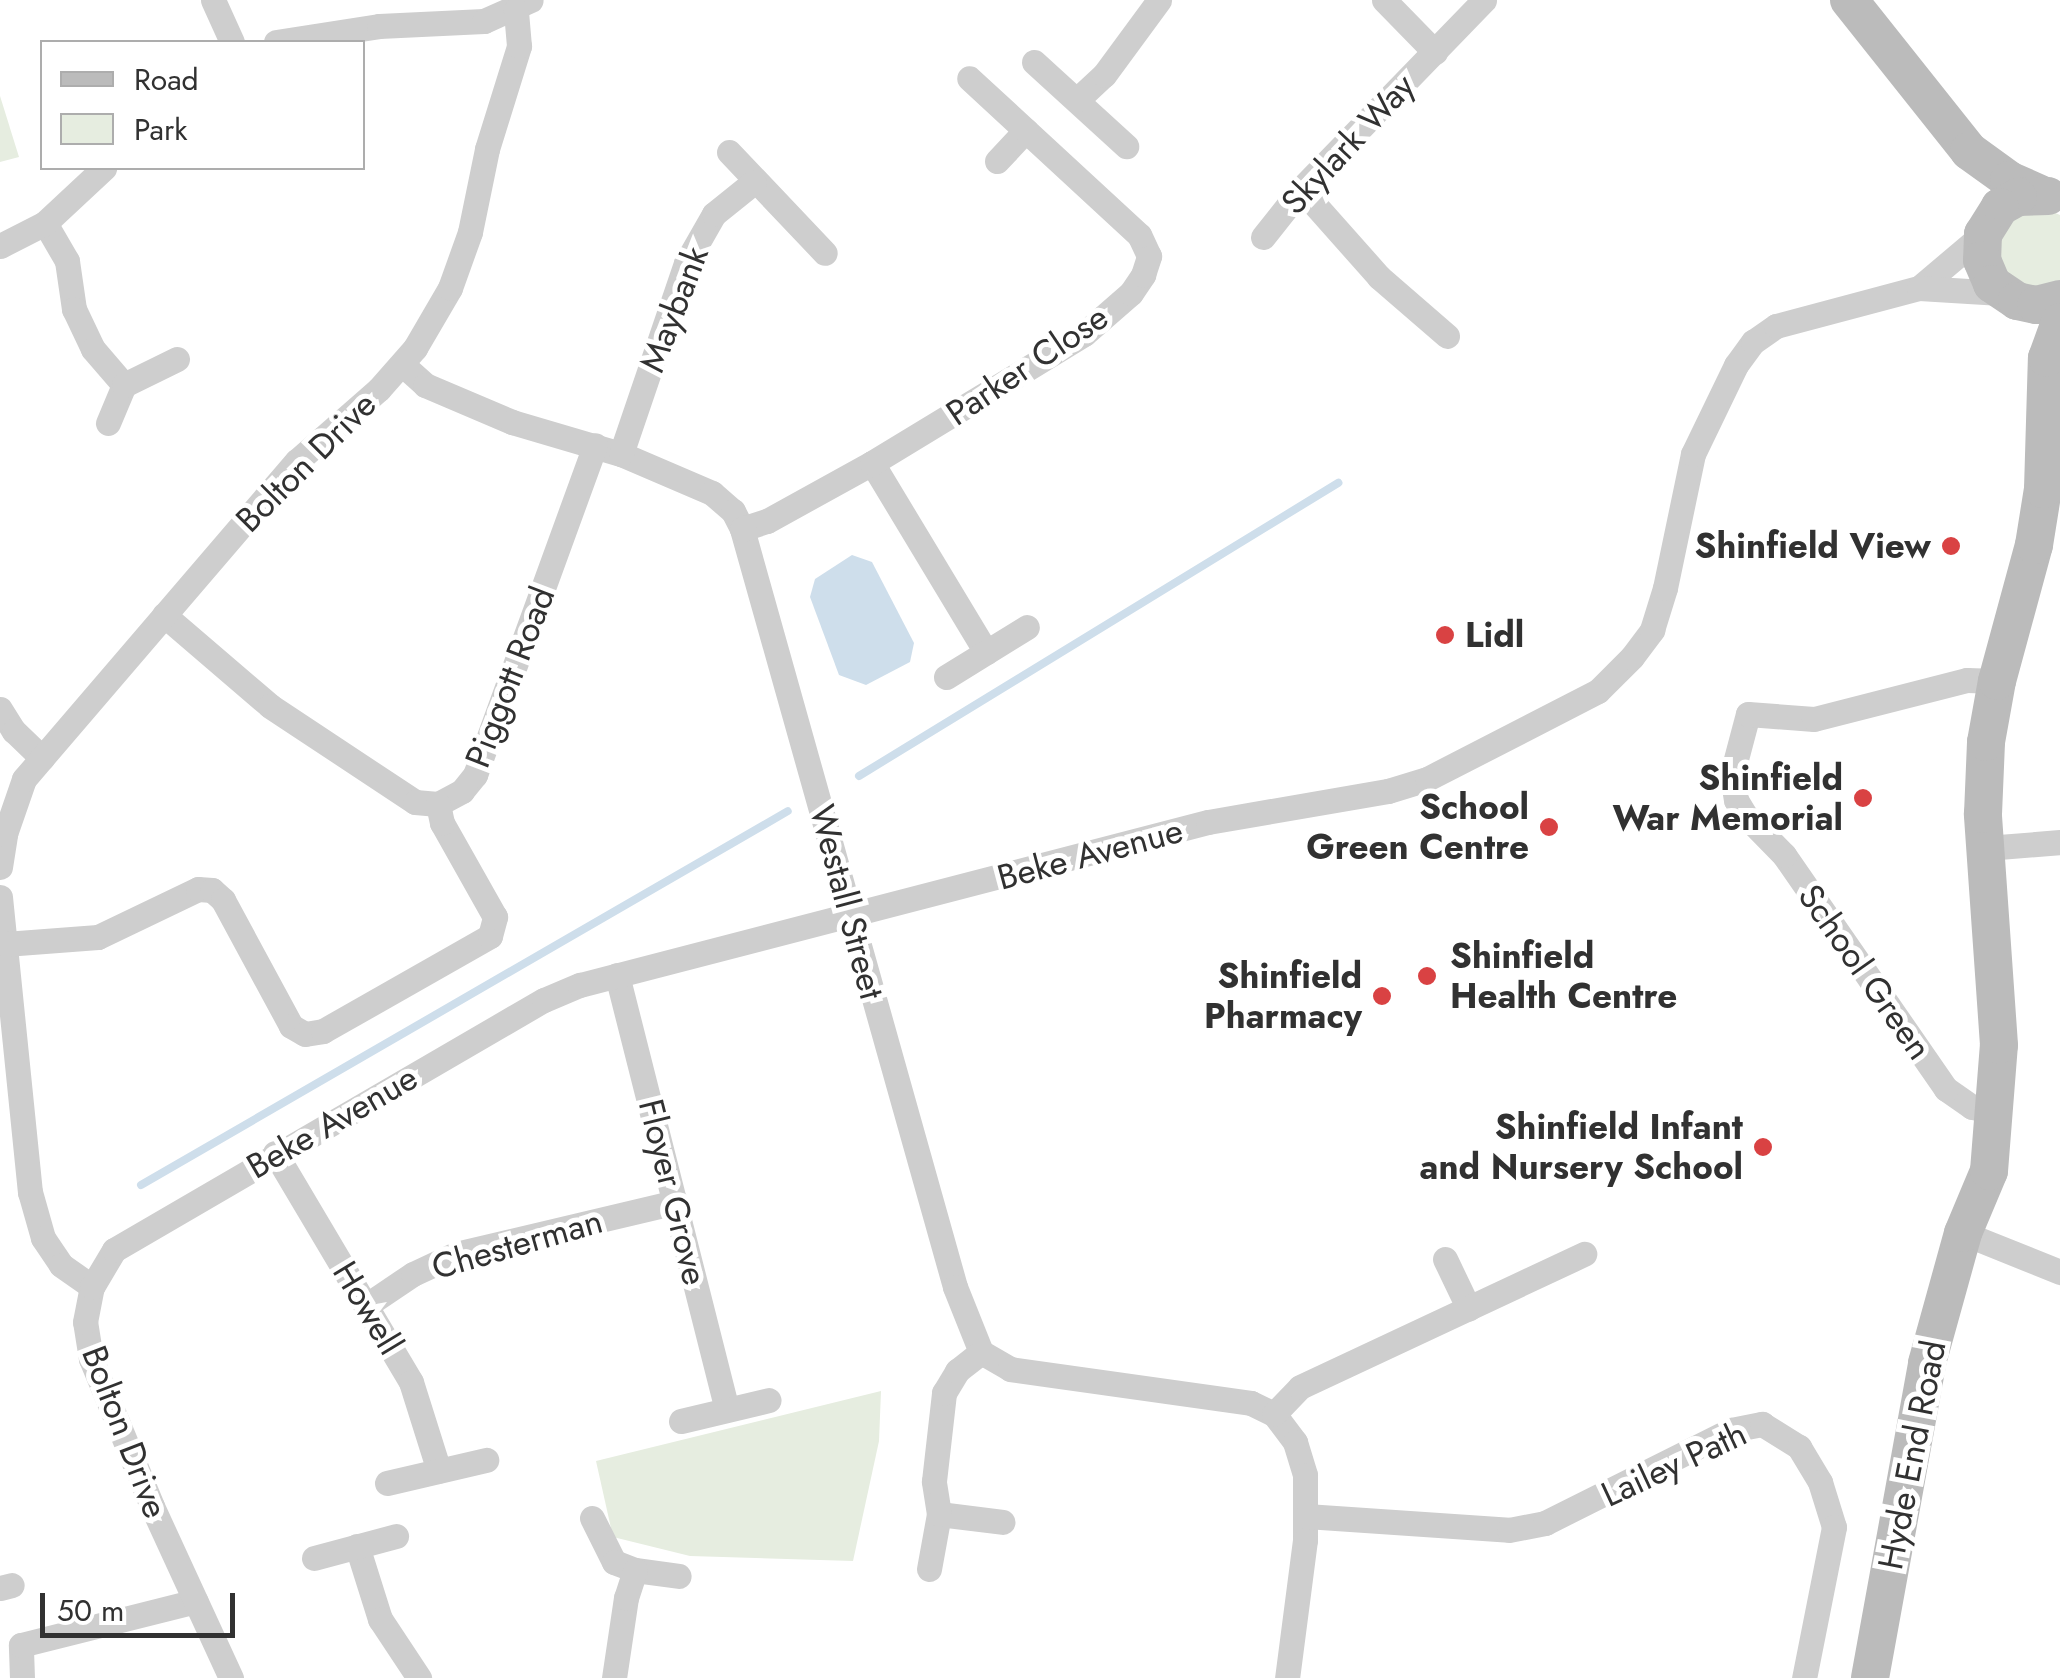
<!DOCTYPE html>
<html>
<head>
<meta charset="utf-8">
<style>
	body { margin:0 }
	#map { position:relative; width:2060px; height:1678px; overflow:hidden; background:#fff; font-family:Jost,sans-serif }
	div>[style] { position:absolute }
	.green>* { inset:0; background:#e6ede0 }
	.water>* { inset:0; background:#cedeeb }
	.stream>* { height:8px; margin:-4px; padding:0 4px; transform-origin:4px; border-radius:4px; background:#cedeeb }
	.minor>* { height:25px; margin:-12.5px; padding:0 12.5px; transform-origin:12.5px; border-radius:12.5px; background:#cecece }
	.secondary>* { height:38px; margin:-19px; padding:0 19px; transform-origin:19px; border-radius:19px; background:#bbb }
	.dots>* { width:28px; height:28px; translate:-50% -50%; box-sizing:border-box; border:5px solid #fff; border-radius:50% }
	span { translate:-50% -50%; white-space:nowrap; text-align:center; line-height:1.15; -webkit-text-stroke:10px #fff; paint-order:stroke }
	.street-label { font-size:35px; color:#313131 }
	.poi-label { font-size:35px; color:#313131; font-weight:700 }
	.right { translate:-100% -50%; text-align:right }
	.left { translate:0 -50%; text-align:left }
	.legend { position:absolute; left:40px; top:40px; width:325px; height:130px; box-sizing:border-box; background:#fff; border:2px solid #adadad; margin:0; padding:12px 18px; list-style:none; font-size:30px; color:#313131 }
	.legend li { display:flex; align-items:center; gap:20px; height:50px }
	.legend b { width:50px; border:2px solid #adadad }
	.scale { position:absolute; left:40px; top:1593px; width:195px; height:45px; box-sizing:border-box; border:5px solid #313131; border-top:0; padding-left:12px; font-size:30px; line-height:35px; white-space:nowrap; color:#313131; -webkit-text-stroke:8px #fff; paint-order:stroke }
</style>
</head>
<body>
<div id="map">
	<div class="green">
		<i style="clip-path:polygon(0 96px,19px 157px,0 162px)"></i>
		<i style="clip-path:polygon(2044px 208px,2060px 215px,2060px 285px,2040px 293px,1998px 271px,1997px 232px,2005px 220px)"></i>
		<i style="clip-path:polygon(881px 1391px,879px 1441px,853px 1561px,690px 1556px,613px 1537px,596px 1461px)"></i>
	</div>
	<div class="water">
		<i style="clip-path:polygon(852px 555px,872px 562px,914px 643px,910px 662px,866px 685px,839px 675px,810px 597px,815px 579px)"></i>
	</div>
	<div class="stream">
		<i style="left:859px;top:776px;width:562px;rotate:-31.45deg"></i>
		<i style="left:141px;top:1185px;width:747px;rotate:-30.03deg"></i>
	</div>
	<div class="minor">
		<i style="left:213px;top:0;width:46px;rotate:65.7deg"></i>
		<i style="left:1384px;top:0;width:73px;rotate:45.6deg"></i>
		<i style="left:276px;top:42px;width:104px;rotate:-8.8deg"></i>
		<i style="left:379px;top:26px;width:105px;rotate:-2.7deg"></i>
		<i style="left:484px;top:21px;width:51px;rotate:-24.1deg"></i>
		<i style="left:1034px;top:62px;width:125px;rotate:42.4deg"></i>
		<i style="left:1078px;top:99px;width:35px;rotate:-43deg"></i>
		<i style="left:1104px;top:75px;width:93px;rotate:-53.7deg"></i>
		<i style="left:729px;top:152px;width:139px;rotate:46.5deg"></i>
		<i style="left:997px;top:161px;width:42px;rotate:-46.9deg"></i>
		<i style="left:1301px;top:189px;width:118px;rotate:48.4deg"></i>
		<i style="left:1379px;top:277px;width:90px;rotate:40.9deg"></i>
		<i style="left:45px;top:223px;width:44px;rotate:59.9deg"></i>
		<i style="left:67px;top:261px;width:49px;rotate:81.7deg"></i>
		<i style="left:74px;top:309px;width:44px;rotate:64.6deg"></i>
		<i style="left:93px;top:349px;width:48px;rotate:49.3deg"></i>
		<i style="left:1263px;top:237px;width:61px;rotate:-51.6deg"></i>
		<i style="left:1301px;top:189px;width:263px;rotate:-45.9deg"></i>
		<i style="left:0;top:246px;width:51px;rotate:-27.1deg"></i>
		<i style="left:45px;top:223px;width:81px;rotate:-43deg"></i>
		<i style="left:1919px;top:288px;width:84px;rotate:-40.2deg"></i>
		<i style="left:403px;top:365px;width:30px;rotate:42deg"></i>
		<i style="left:425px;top:385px;width:95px;rotate:23deg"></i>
		<i style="left:512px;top:422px;width:114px;rotate:16.4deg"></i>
		<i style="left:621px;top:454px;width:99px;rotate:23.2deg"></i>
		<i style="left:712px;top:493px;width:28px;rotate:41deg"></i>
		<i style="left:733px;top:511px;width:20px;rotate:63deg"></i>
		<i style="left:742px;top:529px;width:787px;rotate:74.3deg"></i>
		<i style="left:955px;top:1287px;width:70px;rotate:68.2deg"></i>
		<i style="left:981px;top:1352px;width:34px;rotate:30deg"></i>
		<i style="left:1010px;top:1369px;width:243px;rotate:8deg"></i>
		<i style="left:1251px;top:1403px;width:25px;rotate:26deg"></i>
		<i style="left:1274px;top:1414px;width:35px;rotate:53deg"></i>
		<i style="left:1295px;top:1442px;width:34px;rotate:73deg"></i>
		<i style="left:1305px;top:1475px;width:65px;rotate:90deg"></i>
		<i style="left:1305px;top:1540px;width:139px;rotate:97.4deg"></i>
		<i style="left:108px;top:423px;width:41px;rotate:-67.2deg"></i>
		<i style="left:124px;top:385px;width:59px;rotate:-26.1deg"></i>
		<i style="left:621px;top:454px;width:202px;rotate:-71.2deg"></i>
		<i style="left:686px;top:263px;width:56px;rotate:-60.3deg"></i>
		<i style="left:714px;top:214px;width:51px;rotate:-38.7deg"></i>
		<i style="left:872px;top:463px;width:221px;rotate:58.9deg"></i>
		<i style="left:742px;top:529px;width:26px;rotate:-18deg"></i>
		<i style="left:767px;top:521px;width:120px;rotate:-28.9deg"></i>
		<i style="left:872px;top:463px;width:248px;rotate:-31.3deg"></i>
		<i style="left:1084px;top:334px;width:62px;rotate:-41.1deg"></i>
		<i style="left:1131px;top:293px;width:22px;rotate:-56deg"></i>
		<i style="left:1143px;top:275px;width:20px;rotate:-72deg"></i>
		<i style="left:1149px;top:256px;width:23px;rotate:-115deg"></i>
		<i style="left:1139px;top:235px;width:231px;rotate:-137.3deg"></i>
		<i style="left:164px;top:615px;width:140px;rotate:40.6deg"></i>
		<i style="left:270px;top:706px;width:174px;rotate:33.5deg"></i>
		<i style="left:415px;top:802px;width:23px;rotate:5deg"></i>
		<i style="left:438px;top:804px;width:27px;rotate:-28deg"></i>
		<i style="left:462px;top:791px;width:21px;rotate:-51deg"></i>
		<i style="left:475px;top:775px;width:351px;rotate:-70deg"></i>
		<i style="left:946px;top:677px;width:95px;rotate:-31.7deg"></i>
		<i style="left:0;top:709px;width:26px;rotate:58deg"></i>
		<i style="left:14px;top:731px;width:39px;rotate:44deg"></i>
		<i style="left:1986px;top:848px;width:74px;rotate:-4.6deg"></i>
		<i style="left:0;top:867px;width:33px;rotate:-81deg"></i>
		<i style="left:5px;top:834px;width:58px;rotate:-70.9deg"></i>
		<i style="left:24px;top:779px;width:419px;rotate:-49.4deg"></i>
		<i style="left:297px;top:461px;width:109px;rotate:-41.3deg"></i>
		<i style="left:379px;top:389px;width:55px;rotate:-48.7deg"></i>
		<i style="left:415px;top:348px;width:69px;rotate:-59.7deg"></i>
		<i style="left:450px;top:288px;width:59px;rotate:-70.3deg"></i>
		<i style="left:470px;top:232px;width:85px;rotate:-78.4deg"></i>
		<i style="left:487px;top:149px;width:108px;rotate:-72.7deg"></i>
		<i style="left:519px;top:46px;width:36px;rotate:-95deg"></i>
		<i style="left:0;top:897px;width:297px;rotate:84.2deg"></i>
		<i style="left:30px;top:1192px;width:48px;rotate:74.2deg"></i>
		<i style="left:43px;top:1238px;width:32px;rotate:56deg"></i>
		<i style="left:61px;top:1265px;width:38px;rotate:35deg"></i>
		<i style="left:5px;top:944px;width:93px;rotate:-4.3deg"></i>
		<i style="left:98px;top:937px;width:111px;rotate:-25.6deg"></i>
		<i style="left:198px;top:889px;width:14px;rotate:4deg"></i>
		<i style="left:212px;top:890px;width:15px;rotate:42deg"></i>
		<i style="left:223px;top:900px;width:143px;rotate:61.6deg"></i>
		<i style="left:291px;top:1026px;width:16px;rotate:30deg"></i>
		<i style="left:305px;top:1034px;width:18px;rotate:-9deg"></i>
		<i style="left:323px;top:1031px;width:192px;rotate:-29.6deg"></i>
		<i style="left:490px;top:936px;width:20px;rotate:-75deg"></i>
		<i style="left:495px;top:917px;width:108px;rotate:-119.4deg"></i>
		<i style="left:442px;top:823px;width:19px;rotate:-102deg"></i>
		<i style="left:617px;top:975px;width:448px;rotate:75.8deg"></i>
		<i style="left:1996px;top:1112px;width:25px;rotate:-168deg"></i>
		<i style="left:1972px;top:1107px;width:32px;rotate:-145deg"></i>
		<i style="left:1946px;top:1089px;width:285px;rotate:-124.7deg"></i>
		<i style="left:1784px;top:855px;width:56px;rotate:-134.3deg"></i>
		<i style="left:1745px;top:815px;width:17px;rotate:-121deg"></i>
		<i style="left:1736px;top:800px;width:26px;rotate:-99deg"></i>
		<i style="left:1732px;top:774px;width:62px;rotate:-75.1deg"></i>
		<i style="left:1748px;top:714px;width:66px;rotate:4.3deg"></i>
		<i style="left:1814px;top:719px;width:158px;rotate:-14.3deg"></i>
		<i style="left:1967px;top:680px;width:30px;rotate:2deg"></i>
		<i style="left:275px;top:1153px;width:266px;rotate:59.3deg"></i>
		<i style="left:411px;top:1382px;width:93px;rotate:72.5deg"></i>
		<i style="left:1963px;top:1233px;width:105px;rotate:21.9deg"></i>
		<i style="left:1445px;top:1259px;width:55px;rotate:64.4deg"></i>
		<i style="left:367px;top:1305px;width:55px;rotate:-34deg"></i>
		<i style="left:413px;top:1274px;width:47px;rotate:-24.9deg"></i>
		<i style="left:456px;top:1254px;width:226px;rotate:-13.3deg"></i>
		<i style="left:1274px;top:1414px;width:37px;rotate:-46deg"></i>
		<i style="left:1300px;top:1387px;width:314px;rotate:-25.1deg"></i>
		<i style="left:681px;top:1421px;width:90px;rotate:-13.4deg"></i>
		<i style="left:387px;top:1483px;width:102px;rotate:-13.1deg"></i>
		<i style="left:939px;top:1514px;width:64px;rotate:7.1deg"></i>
		<i style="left:1306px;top:1516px;width:203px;rotate:3.9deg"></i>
		<i style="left:1509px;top:1530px;width:37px;rotate:-11deg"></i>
		<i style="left:1545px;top:1523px;width:208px;rotate:-26.6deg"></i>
		<i style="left:1731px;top:1430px;width:32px;rotate:-11deg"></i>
		<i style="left:1762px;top:1424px;width:44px;rotate:31.9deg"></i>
		<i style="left:1799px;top:1447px;width:41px;rotate:59deg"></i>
		<i style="left:1820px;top:1482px;width:47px;rotate:72.7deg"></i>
		<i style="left:1834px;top:1527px;width:154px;rotate:101.2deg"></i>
		<i style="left:592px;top:1518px;width:49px;rotate:63.4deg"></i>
		<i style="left:614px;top:1562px;width:22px;rotate:21deg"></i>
		<i style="left:635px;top:1570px;width:44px;rotate:7.8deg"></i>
		<i style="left:357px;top:1546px;width:77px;rotate:72.5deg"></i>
		<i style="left:380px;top:1619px;width:71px;rotate:56.5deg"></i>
		<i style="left:314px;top:1558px;width:85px;rotate:-15deg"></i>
		<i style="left:929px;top:1569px;width:56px;rotate:-79.7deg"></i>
		<i style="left:939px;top:1514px;width:33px;rotate:-99deg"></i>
		<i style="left:934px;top:1481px;width:89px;rotate:-83.5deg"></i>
		<i style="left:944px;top:1393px;width:26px;rotate:-59deg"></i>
		<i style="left:957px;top:1371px;width:31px;rotate:-38deg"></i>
		<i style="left:0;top:1588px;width:12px;rotate:-14deg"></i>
		<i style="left:22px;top:1678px;width:33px;rotate:-92deg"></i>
		<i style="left:21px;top:1645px;width:180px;rotate:-14.1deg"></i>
		<i style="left:231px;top:1678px;width:189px;rotate:-114.7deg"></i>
		<i style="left:152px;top:1506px;width:159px;rotate:-112.5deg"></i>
		<i style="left:91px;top:1359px;width:37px;rotate:-99deg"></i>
		<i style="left:85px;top:1322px;width:36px;rotate:-79deg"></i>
		<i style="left:92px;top:1287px;width:43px;rotate:-59.3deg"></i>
		<i style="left:114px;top:1250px;width:497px;rotate:-30.2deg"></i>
		<i style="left:544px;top:1000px;width:39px;rotate:-23deg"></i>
		<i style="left:580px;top:985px;width:649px;rotate:-14.55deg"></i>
		<i style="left:1208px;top:822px;width:183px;rotate:-9.8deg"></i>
		<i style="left:1388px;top:791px;width:41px;rotate:-17.1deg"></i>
		<i style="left:1427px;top:779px;width:192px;rotate:-27.2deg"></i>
		<i style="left:1598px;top:691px;width:48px;rotate:-45deg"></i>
		<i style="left:1632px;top:657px;width:34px;rotate:-53deg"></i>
		<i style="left:1652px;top:630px;width:44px;rotate:-72.8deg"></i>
		<i style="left:1665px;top:588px;width:137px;rotate:-78.2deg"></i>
		<i style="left:1693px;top:454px;width:99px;rotate:-64.2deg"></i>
		<i style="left:1736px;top:365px;width:29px;rotate:-54deg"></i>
		<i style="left:1753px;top:342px;width:28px;rotate:-35deg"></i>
		<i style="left:1776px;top:326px;width:148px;rotate:-14.9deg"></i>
		<i style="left:1919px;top:288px;width:82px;rotate:3.5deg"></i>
		<i style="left:614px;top:1678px;width:81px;rotate:-81.5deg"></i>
		<i style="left:626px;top:1598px;width:29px;rotate:-72deg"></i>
	</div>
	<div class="secondary">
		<i style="left:1849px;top:0;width:193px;rotate:51.5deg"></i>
		<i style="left:1969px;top:151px;width:49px;rotate:35.9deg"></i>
		<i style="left:2009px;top:180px;width:34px;rotate:24deg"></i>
		<i style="left:2048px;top:196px;width:30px;rotate:178deg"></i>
		<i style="left:2018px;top:197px;width:21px;rotate:151deg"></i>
		<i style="left:2000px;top:207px;width:32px;rotate:122deg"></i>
		<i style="left:1983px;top:234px;width:26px;rotate:92deg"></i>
		<i style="left:1982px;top:260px;width:26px;rotate:67deg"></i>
		<i style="left:1992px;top:284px;width:30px;rotate:34deg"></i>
		<i style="left:2017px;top:301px;width:19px;rotate:12deg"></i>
		<i style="left:2036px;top:305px;width:25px;rotate:-14deg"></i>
		<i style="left:1870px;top:1678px;width:320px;rotate:-79.7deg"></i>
		<i style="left:1927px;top:1363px;width:135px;rotate:-74.5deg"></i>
		<i style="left:1963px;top:1233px;width:67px;rotate:-67.2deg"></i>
		<i style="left:1989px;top:1171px;width:126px;rotate:-85.5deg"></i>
		<i style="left:1999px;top:1045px;width:232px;rotate:-94deg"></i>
		<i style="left:1983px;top:814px;width:72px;rotate:-87.6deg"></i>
		<i style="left:1986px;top:742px;width:62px;rotate:-79.8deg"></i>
		<i style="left:1997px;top:681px;width:141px;rotate:-74.8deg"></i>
		<i style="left:2034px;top:545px;width:57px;rotate:-80.9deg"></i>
		<i style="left:2043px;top:489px;width:131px;rotate:-88.3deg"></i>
		<i style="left:2047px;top:358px;width:38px;rotate:-70deg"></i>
	</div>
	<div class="dots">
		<i style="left:1951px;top:546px;background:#d94243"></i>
		<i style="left:1445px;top:635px;background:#d94243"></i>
		<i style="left:1863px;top:798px;background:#d94243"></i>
		<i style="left:1549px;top:827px;background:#d94243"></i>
		<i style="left:1427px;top:976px;background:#d94243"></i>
		<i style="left:1382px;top:996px;background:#d94243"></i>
		<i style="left:1763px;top:1147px;background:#d94243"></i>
	</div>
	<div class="street-label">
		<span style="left:1348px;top:144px;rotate:-47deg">Skylark Way</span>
		<span style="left:674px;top:309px;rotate:-69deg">Maybank</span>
		<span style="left:1027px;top:365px;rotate:-34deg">Parker Close</span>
		<span style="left:306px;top:462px;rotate:-45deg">Bolton Drive</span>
		<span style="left:510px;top:677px;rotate:-69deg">Piggott Road</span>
		<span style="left:1090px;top:854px;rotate:-15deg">Beke Avenue</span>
		<span style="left:847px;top:902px;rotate:75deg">Westall Street</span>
		<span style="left:1865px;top:972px;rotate:55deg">School Green</span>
		<span style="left:332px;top:1122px;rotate:-30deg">Beke Avenue</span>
		<span style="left:673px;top:1192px;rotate:76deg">Floyer Grove</span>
		<span style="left:517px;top:1244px;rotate:-16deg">Chesterman</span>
		<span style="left:368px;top:1308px;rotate:59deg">Howell</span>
		<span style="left:125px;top:1432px;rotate:69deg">Bolton Drive</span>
		<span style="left:1912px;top:1455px;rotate:-79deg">Hyde End Road</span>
		<span style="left:1674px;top:1464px;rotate:-25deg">Lailey Path</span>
	</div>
	<div class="poi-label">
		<span class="right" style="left:1931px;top:546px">Shinfield View</span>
		<span class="left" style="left:1465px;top:635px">Lidl</span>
		<span class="right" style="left:1843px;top:798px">Shinfield<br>War Memorial</span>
		<span class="right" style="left:1529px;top:827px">School<br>Green Centre</span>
		<span class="left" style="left:1450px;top:976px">Shinfield<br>Health Centre</span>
		<span class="right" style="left:1362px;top:996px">Shinfield<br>Pharmacy</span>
		<span class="right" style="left:1743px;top:1147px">Shinfield Infant<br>and Nursery School</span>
	</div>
	<ul class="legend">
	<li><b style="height:12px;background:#bbb"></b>Road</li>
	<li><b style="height:28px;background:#e6ede0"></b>Park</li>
	</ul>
	<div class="scale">50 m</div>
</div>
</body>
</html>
